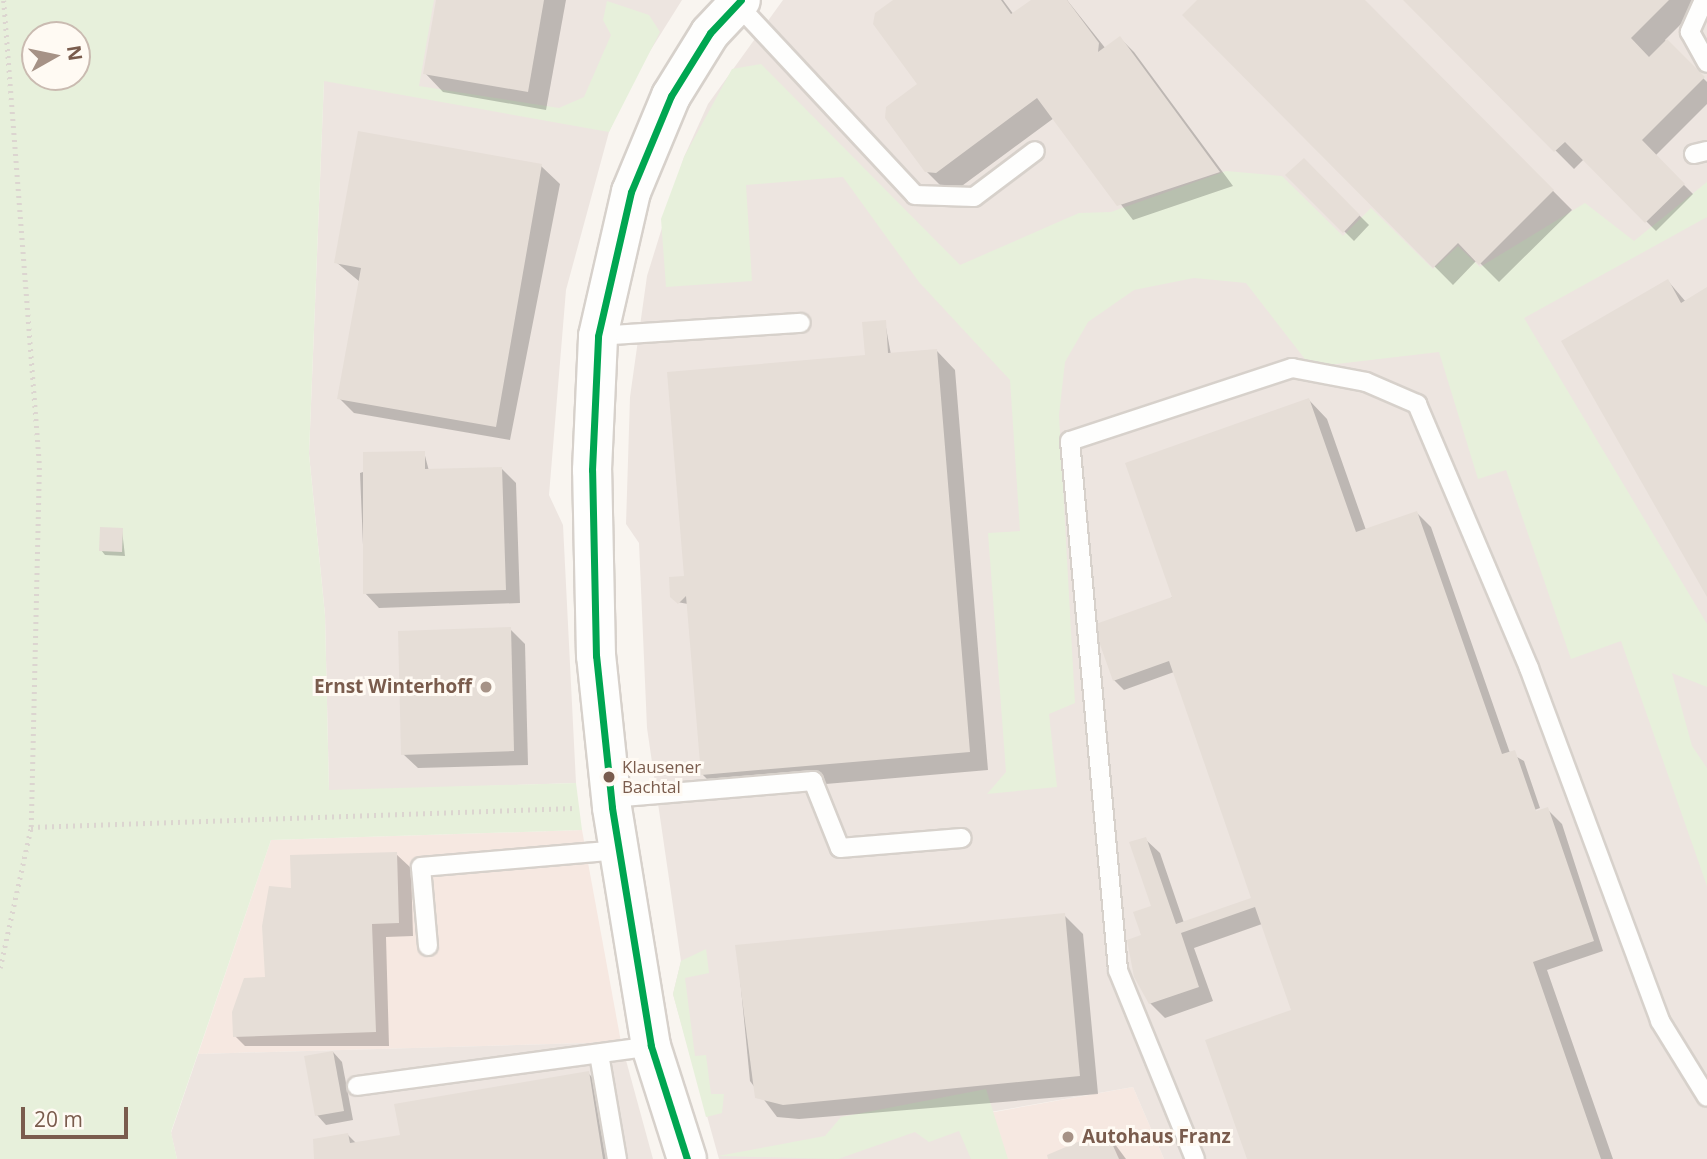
<!DOCTYPE html>
<html>
<head>
<meta charset="utf-8">
<style>
	body { margin:0 }
	#map { position:relative; width:1707px; height:1159px; overflow:hidden; background:#f9f5f0; font-family:"Open Sans",sans-serif }
	div>[style] { position:absolute }
	.commercial>* { inset:0; background:#f6e8e1 }
	.industrial>* { inset:0; background:#ede5e0 }
	.green>* { inset:0; background:#e7f0db }
	.shadow>* { inset:0; background:#0003 }
	.building>* { inset:0; background:#e6ded7 }
	.path>* { height:4.5px; margin-top:-2.25px; transform-origin:0; background:repeating-linear-gradient(90deg,#dcd5d0 0 2px,transparent 0 7px) }
	.roads { filter:drop-shadow(2px 0 #d7d1cb) drop-shadow(-2px 0 #d7d1cb) drop-shadow(0 2px #d7d1cb) drop-shadow(0 -2px #d7d1cb) }
	.service>* { height:18px; margin:-9px; padding:0 9px; transform-origin:9px; border-radius:9px; background:#fefefd }
	.tertiary>* { height:38px; margin:-19px; padding:0 19px; transform-origin:19px; border-radius:19px; background:#fefefd }
	.bus-1>* { height:7px; margin:-3.5px; padding:0 3.5px; transform-origin:3.5px; border-radius:3.5px; background:#00a651 }
	.dots>* { width:19px; height:19px; translate:-50% -50%; box-sizing:border-box; border:4px solid #fffaf3; border-radius:50% }
	span { translate:-50% -50%; white-space:nowrap; text-align:center; line-height:1.15; -webkit-text-stroke:6px #fffaf3; paint-order:stroke }
	.bus-label { font-size:17px; color:#7a5c4d }
	.left { translate:0 -50%; text-align:left }
	.poi-label { font-size:19px; color:#7a5c4d; font-weight:700 }
	.right { translate:-100% -50%; text-align:right }
	.north { position:absolute; left:21px; top:21px; width:70px; height:70px; box-sizing:border-box; background:#fffaf3; border:2px solid #cabbb1; border-radius:50%; rotate:81deg; font-size:19px; font-weight:700; line-height:28px; text-align:center; color:#7a5c4d }
	.north::after { content:''; display:block; margin:auto; width:24px; height:32px; background:#a69286; clip-path:polygon(50% 0,100% 100%,50% 72%,0 100%) }
	.scale { position:absolute; left:21px; top:1107px; width:107px; height:32px; box-sizing:border-box; border:4px solid #7a5c4d; border-top:0; padding-left:9px; font-size:21px; line-height:24px; white-space:nowrap; color:#7a5c4d; -webkit-text-stroke:5px #fffaf3; paint-order:stroke }
</style>
</head>
<body>
<div id="map">
	<div class="commercial">
		<i style="clip-path:polygon(582px 830px,621px 1042px,198px 1054px,271px 840px)"></i>
		<i style="clip-path:polygon(1133px 1087px,1164px 1159px,991px 1159px,972px 1116px)"></i>
	</div>
	<div class="industrial">
		<i style="clip-path:polygon(351px 0,682px 0,630px 83px,609px 132px,566px 290px,549px 495px,563px 525px,576px 783px,329px 791px,325px 615px,309px 454px,324px 80px)"></i>
		<i style="clip-path:polygon(783px 0,1707px 0,1707px 1159px,1164px 1159px,1133px 1087px,973px 1115px,991px 1159px,719px 1159px,673px 994px,681px 961px,647px 728px,639px 543px,626px 524px,630px 397px,647px 276px,684px 157px,708px 104px)"></i>
		<i style="clip-path:polygon(621px 1042px,653px 1159px,177px 1159px,171px 1133px,198px 1054px)"></i>
	</div>
	<div class="green">
		<i style="clip-path:polygon(evenodd,0 0,434px 0,419px 86px,559px 108px,584px 97px,611px 35px,603px 20px,607px 1px,649px 15px,660px 32px,609px 132px,324px 81px,309px 454px,325px 615px,329px 790px,576px 783px,582px 830px,271px 840px,171px 1132px,177px 1159px,0 1159px,0 0,35px 35px,77px 35px,77px 77px,35px 77px,35px 35px)"></i>
		<i style="clip-path:polygon(761px 64px,960px 265px,1079px 213px,1111px 212px,1226px 171px,1282px 176px,1343px 236px,1371px 208px,1433px 269px,1458px 246px,1480px 267px,1585px 203px,1634px 241px,1707px 182px,1707px 217px,1524px 318px,1707px 624px,1707px 687px,1672px 673px,1692px 746px,1707px 768px,1707px 886px,1621px 641px,1571px 659px,1506px 470px,1478px 479px,1439px 352px,1311px 367px,1246px 283px,1194px 278px,1134px 290px,1088px 322px,1065px 362px,1059px 415px,1075px 703px,1049px 714px,1057px 787px,987px 794px,1006px 772px,988px 533px,1020px 531px,1010px 380px,919px 282px,843px 177px,746px 185px,752px 281px,666px 287px,661px 219px,684px 157px,732px 69px)"></i>
		<i style="clip-path:polygon(706px 949px,709px 973px,685px 978px,695px 1056px,706px 1055px,711px 1094px,724px 1094px,722px 1113px,706px 1117px,673px 994px,681px 961px)"></i>
		<i style="clip-path:polygon(986px 1089px,1008px 1159px,971px 1159px,959px 1131px,929px 1142px,915px 1132px,838px 1159px,718px 1156px,825px 1136px,841px 1117px)"></i>
	</div>
	<div class="shadow">
		<i style="clip-path:polygon(437px 0,566px 0,546px 110px,443px 92px,425px 73px)"></i>
		<i style="clip-path:polygon(896px 0,1003px 0,1014px 15px,1034px 0,1067px 0,1106px 49px,1120px 38px,1134px 52px,1233px 186px,1133px 220px,1054px 118px,955px 191px,945px 190px,926px 171px,920px 84px)"></i>
		<i style="clip-path:polygon(1200px 0,1363px 0,1572px 210px,1499px 282px,1477px 260px,1453px 285px,1185px 15px)"></i>
		<i style="clip-path:polygon(1406px 0,1705px 0,1665px 40px,1707px 82px,1707px 104px,1655px 156px,1693px 194px,1656px 231px,1584px 159px,1574px 169px)"></i>
		<i style="clip-path:polygon(1304px 160px,1369px 225px,1354px 241px,1288px 175px)"></i>
		<i style="clip-path:polygon(541px 166px,560px 184px,510px 440px,354px 413px,339px 398px,360px 282px,336px 262px)"></i>
		<i style="clip-path:polygon(1668px 281px,1686px 302px,1707px 289px,1707px 593px)"></i>
		<i style="clip-path:polygon(885px 322px,891px 355px,937px 351px,955px 370px,988px 770px,721px 793px,702px 774px,688px 604px,677px 602px,686px 577px,867px 357px)"></i>
		<i style="clip-path:polygon(1309px 400px,1327px 419px,1366px 530px,1417px 513px,1431px 527px,1510px 753px,1524px 761px,1540px 808px,1496px 824px,1547px 809px,1562px 824px,1603px 951px,1547px 970px,1613px 1159px,1249px 1159px,1293px 1011px,1262px 924px,1194px 948px,1213px 1001px,1165px 1018px,1150px 1003px,1143px 936px,1153px 907px,1145px 839px,1160px 853px,1184px 923px,1254px 899px,1174px 672px,1124px 690px,1114px 680px)"></i>
		<i style="clip-path:polygon(424px 452px,429px 471px,502px 469px,516px 483px,520px 603px,379px 608px,365px 593px,360px 473px)"></i>
		<i style="clip-path:polygon(122px 530px,125px 556px,105px 555px,101px 550px)"></i>
		<i style="clip-path:polygon(510px 629px,525px 644px,528px 765px,418px 768px,403px 754px)"></i>
		<i style="clip-path:polygon(396px 854px,411px 868px,413px 936px,386px 937px,389px 1046px,245px 1046px,235px 1036px,267px 979px,293px 890px)"></i>
		<i style="clip-path:polygon(1064px 915px,1083px 934px,1098px 1094px,799px 1119px,777px 1117px,750px 1081px,737px 947px)"></i>
		<i style="clip-path:polygon(333px 1052px,342px 1062px,353px 1120px,326px 1125px,317px 1115px)"></i>
		<i style="clip-path:polygon(588px 1073px,598px 1083px,610px 1159px,315px 1159px,347px 1134px,357px 1144px,401px 1137px)"></i>
		<i style="clip-path:polygon(1106px 1132px,1126px 1159px,1050px 1159px)"></i>
	</div>
	<div class="building">
		<i style="clip-path:polygon(436px 0,544px 0,528px 92px,423px 74px)"></i>
		<i style="clip-path:polygon(893px 0,1001px 0,1011px 14px,1031px 0,1067px 0,1099px 43px,1098px 52px,1120px 36px,1220px 172px,1117px 206px,1037px 98px,936px 173px,925px 172px,885px 118px,886px 107px,917px 84px,873px 24px,875px 13px)"></i>
		<i style="clip-path:polygon(1197px 0,1365px 0,1554px 190px,1479px 265px,1458px 243px,1433px 268px,1182px 15px)"></i>
		<i style="clip-path:polygon(1403px 0,1669px 0,1631px 38px,1649px 57px,1667px 39px,1705px 77px,1642px 140px,1685px 184px,1645px 223px,1565px 142px,1554px 152px)"></i>
		<i style="clip-path:polygon(358px 131px,542px 164px,496px 427px,337px 399px,361px 268px,334px 263px)"></i>
		<i style="clip-path:polygon(1304px 158px,1360px 215px,1343px 233px,1285px 175px)"></i>
		<i style="clip-path:polygon(1668px 279px,1681px 303px,1707px 287px,1707px 597px,1561px 341px)"></i>
		<i style="clip-path:polygon(886px 320px,888px 353px,937px 349px,970px 752px,701px 775px,686px 596px,678px 604px,670px 597px,669px 577px,684px 576px,667px 372px,865px 355px,862px 322px)"></i>
		<i style="clip-path:polygon(1309px 398px,1356px 532px,1417px 511px,1502px 754px,1515px 750px,1536px 811px,1548px 807px,1594px 941px,1533px 962px,1601px 1159px,1247px 1159px,1205px 1040px,1291px 1010px,1255px 907px,1181px 933px,1199px 987px,1149px 1004px,1134px 977px,1127px 940px,1141px 935px,1133px 912px,1151px 906px,1129px 842px,1146px 837px,1176px 924px,1251px 898px,1169px 661px,1113px 681px,1093px 625px,1172px 597px,1125px 463px)"></i>
		<i style="clip-path:polygon(425px 451px,425px 469px,502px 467px,506px 590px,363px 594px,363px 452px)"></i>
		<i style="clip-path:polygon(100px 527px,123px 528px,122px 552px,99px 551px)"></i>
		<i style="clip-path:polygon(511px 627px,514px 751px,401px 755px,398px 631px)"></i>
		<i style="clip-path:polygon(397px 852px,399px 923px,372px 924px,376px 1032px,233px 1037px,232px 1012px,244px 978px,265px 977px,262px 926px,269px 886px,291px 888px,290px 855px)"></i>
		<i style="clip-path:polygon(1065px 913px,1080px 1076px,783px 1105px,755px 1098px,735px 945px)"></i>
		<i style="clip-path:polygon(333px 1051px,344px 1111px,315px 1116px,304px 1056px)"></i>
		<i style="clip-path:polygon(589px 1071px,603px 1159px,314px 1159px,313px 1139px,348px 1133px,350px 1143px,400px 1135px,394px 1104px)"></i>
		<i style="clip-path:polygon(1106px 1130px,1119px 1159px,1048px 1159px,1047px 1155px)"></i>
	</div>
	<div class="path">
		<i style="left:31px;top:827px;width:544px;rotate:-2deg"></i>
		<i style="left:0;top:968px;width:144px;rotate:-77.6deg"></i>
		<i style="left:31px;top:827px;width:364px;rotate:-88.7deg"></i>
		<i style="left:39px;top:463px;width:464px;rotate:-94.4deg"></i>
	</div>
	<div class="roads">
		<div class="service">
			<i style="left:1704px;top:0;width:35px;rotate:114deg"></i>
			<i style="left:1690px;top:32px;width:35px;rotate:61deg"></i>
			<i style="left:737px;top:4px;width:261px;rotate:47deg"></i>
			<i style="left:915px;top:195px;width:59px;rotate:1.9deg"></i>
			<i style="left:974px;top:197px;width:76px;rotate:-37deg"></i>
			<i style="left:1694px;top:154px;width:13px;rotate:-13deg"></i>
			<i style="left:598px;top:336px;width:203px;rotate:-3.7deg"></i>
			<i style="left:611px;top:798px;width:203px;rotate:-4.8deg"></i>
			<i style="left:813px;top:781px;width:72px;rotate:68.1deg"></i>
			<i style="left:840px;top:848px;width:122px;rotate:-4.7deg"></i>
			<i style="left:428px;top:946px;width:79px;rotate:-95.1deg"></i>
			<i style="left:421px;top:867px;width:199px;rotate:-4.9deg"></i>
			<i style="left:599px;top:1054px;width:107px;rotate:80.3deg"></i>
			<i style="left:357px;top:1086px;width:297px;rotate:-7.7deg"></i>
			<i style="left:1195px;top:1159px;width:204px;rotate:-112.2deg"></i>
			<i style="left:1118px;top:970px;width:531px;rotate:-95.18deg"></i>
			<i style="left:1070px;top:441px;width:234px;rotate:-18.2deg"></i>
			<i style="left:1292px;top:368px;width:75px;rotate:10.7deg"></i>
			<i style="left:1366px;top:382px;width:56px;rotate:23.3deg"></i>
			<i style="left:1417px;top:404px;width:287px;rotate:67deg"></i>
			<i style="left:1529px;top:668px;width:377px;rotate:69.6deg"></i>
			<i style="left:1660px;top:1021px;width:89px;rotate:58.3deg"></i>
		</div>
		<div class="tertiary">
			<i style="left:687px;top:1159px;width:119px;rotate:-107.7deg"></i>
			<i style="left:651px;top:1046px;width:242px;rotate:-99.3deg"></i>
			<i style="left:612px;top:807px;width:152px;rotate:-96deg"></i>
			<i style="left:596px;top:656px;width:186px;rotate:-91.2deg"></i>
			<i style="left:592px;top:470px;width:134px;rotate:-87.4deg"></i>
			<i style="left:598px;top:336px;width:148px;rotate:-77.1deg"></i>
			<i style="left:631px;top:192px;width:104px;rotate:-67.4deg"></i>
			<i style="left:671px;top:96px;width:74px;rotate:-58.2deg"></i>
			<i style="left:710px;top:33px;width:45px;rotate:-46.8deg"></i>
		</div>
	</div>
	<div class="bus-1">
		<i style="left:687px;top:1159px;width:119px;rotate:-107.7deg"></i>
		<i style="left:651px;top:1046px;width:242px;rotate:-99.3deg"></i>
		<i style="left:612px;top:807px;width:152px;rotate:-96deg"></i>
		<i style="left:596px;top:656px;width:186px;rotate:-91.2deg"></i>
		<i style="left:592px;top:470px;width:134px;rotate:-87.4deg"></i>
		<i style="left:598px;top:336px;width:148px;rotate:-77.1deg"></i>
		<i style="left:631px;top:192px;width:104px;rotate:-67.4deg"></i>
		<i style="left:671px;top:96px;width:74px;rotate:-58.2deg"></i>
		<i style="left:710px;top:33px;width:45px;rotate:-46.8deg"></i>
	</div>
	<div class="dots">
		<i style="left:486px;top:687px;background:#a69286"></i>
		<i style="left:609px;top:777px;background:#7a5c4d"></i>
		<i style="left:1068px;top:1137px;background:#a69286"></i>
	</div>
	<div class="bus-label">
		<span class="left" style="left:622px;top:777px">Klausener<br>Bachtal</span>
	</div>
	<div class="poi-label">
		<span class="right" style="left:472px;top:687px">Ernst Winterhoff</span>
		<span class="left" style="left:1082px;top:1137px">Autohaus Franz</span>
	</div>
	<div class="north">N</div>
	<div class="scale">20 m</div>
</div>
</body>
</html>
